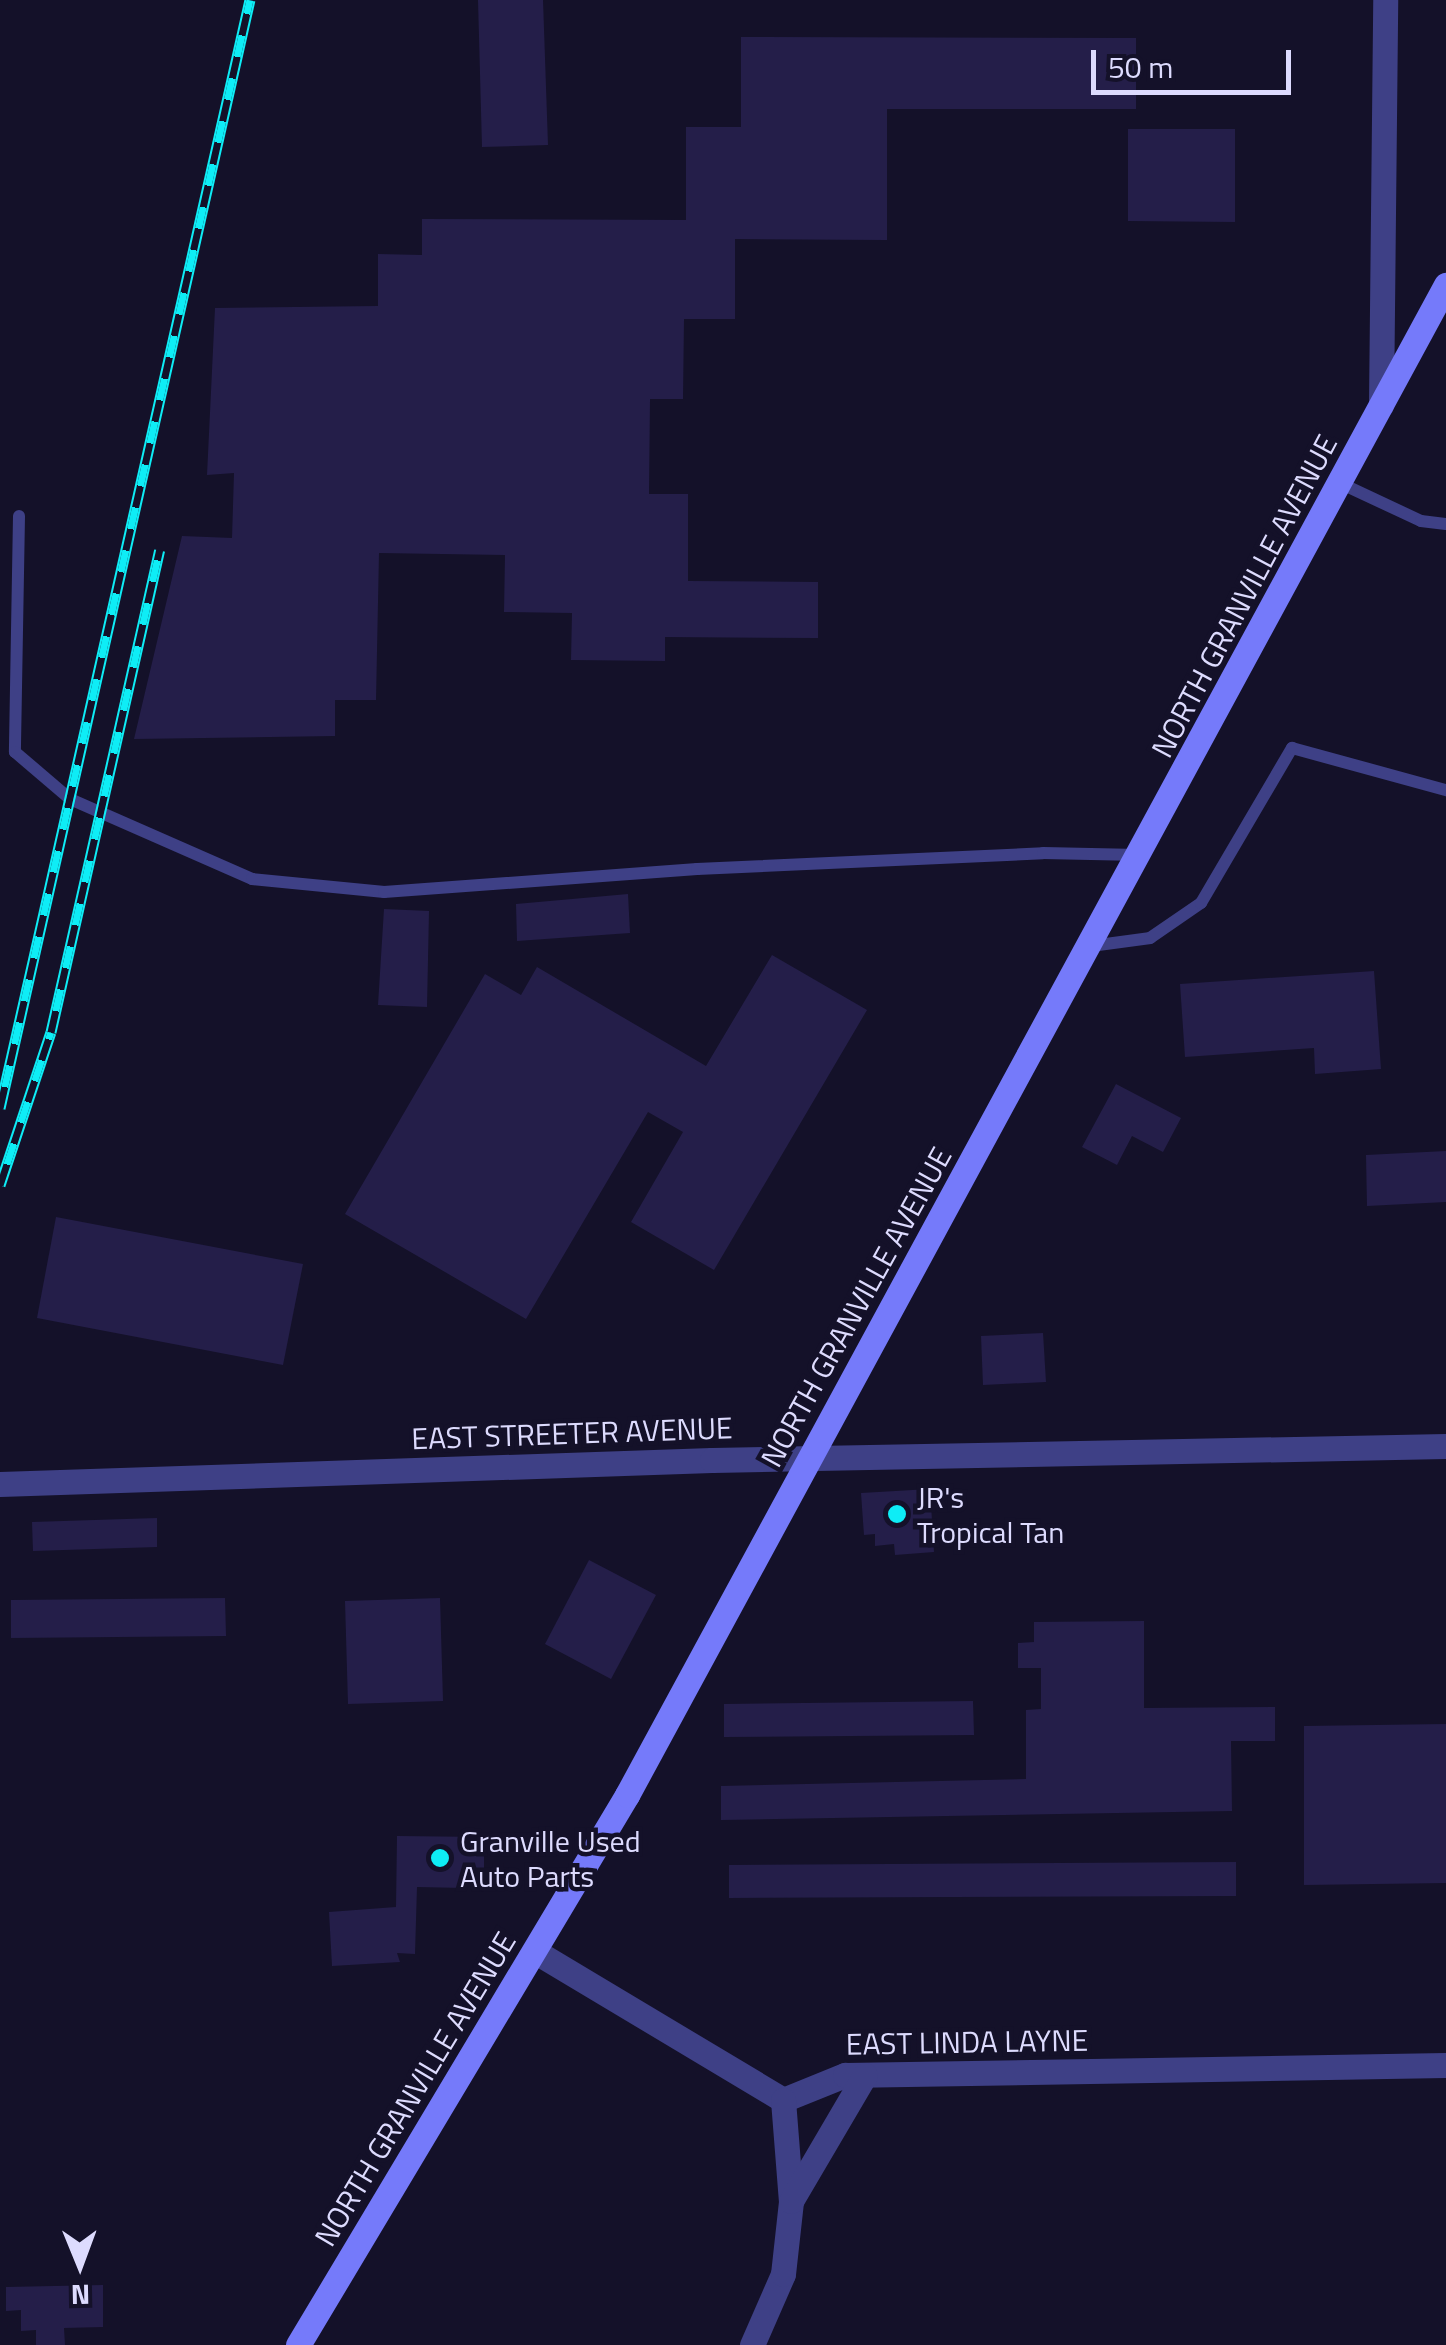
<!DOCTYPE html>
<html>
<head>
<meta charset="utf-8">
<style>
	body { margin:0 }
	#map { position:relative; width:1446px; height:2345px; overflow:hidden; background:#141129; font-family:"Titillium Web",sans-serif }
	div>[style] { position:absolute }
	.building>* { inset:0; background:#241e49 }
	.service>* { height:12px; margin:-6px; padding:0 6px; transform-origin:6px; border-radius:6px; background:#3e4086 }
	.minor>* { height:25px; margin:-12.5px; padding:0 12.5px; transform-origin:12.5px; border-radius:12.5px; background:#3e4086 }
	.secondary>* { height:25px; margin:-12.5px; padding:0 12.5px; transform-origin:12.5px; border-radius:12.5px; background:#757afa }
	.rail>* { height:11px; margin-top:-5.5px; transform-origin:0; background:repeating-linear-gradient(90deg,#141129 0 22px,#0eedf6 0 44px); box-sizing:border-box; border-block:2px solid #0eedf6 }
	.dots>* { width:28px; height:28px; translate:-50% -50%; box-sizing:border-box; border:5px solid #141129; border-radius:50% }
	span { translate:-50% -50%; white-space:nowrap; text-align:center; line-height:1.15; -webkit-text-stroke:9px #141129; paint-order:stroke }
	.street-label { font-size:30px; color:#dddbfe }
	.poi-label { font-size:30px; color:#dddbfe }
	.left { translate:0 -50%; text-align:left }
	.north { position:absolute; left:30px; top:2215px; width:100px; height:100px; -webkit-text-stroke:8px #141129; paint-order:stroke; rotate:179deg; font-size:28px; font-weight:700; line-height:40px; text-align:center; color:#dddbfe }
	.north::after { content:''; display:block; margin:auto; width:35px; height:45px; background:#dddbfe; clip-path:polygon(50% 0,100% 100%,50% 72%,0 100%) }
	.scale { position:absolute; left:1091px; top:50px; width:200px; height:45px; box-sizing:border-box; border:5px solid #dddbfe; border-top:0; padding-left:12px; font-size:30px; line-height:35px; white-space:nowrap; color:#dddbfe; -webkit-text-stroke:8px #141129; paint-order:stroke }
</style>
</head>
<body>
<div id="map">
	<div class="building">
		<i style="clip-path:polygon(478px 0,543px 0,548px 145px,482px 147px)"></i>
		<i style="clip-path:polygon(741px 37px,1136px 38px,1136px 109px,887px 109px,887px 240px,735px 239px,735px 319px,684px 319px,683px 399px,650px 399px,649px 494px,688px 494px,688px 581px,818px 582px,818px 638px,665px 637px,665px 661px,571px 660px,572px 613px,504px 612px,505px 555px,379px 553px,376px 700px,335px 700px,335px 736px,134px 739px,182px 536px,232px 538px,234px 473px,207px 475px,215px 308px,378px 306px,378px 254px,422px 255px,422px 219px,686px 220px,686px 127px,741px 127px)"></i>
		<i style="clip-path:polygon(1128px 129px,1235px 129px,1235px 222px,1128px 221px)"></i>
		<i style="clip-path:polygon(628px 894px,630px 933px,517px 941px,516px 904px)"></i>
		<i style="clip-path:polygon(384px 909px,429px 911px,427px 1007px,378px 1005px)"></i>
		<i style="clip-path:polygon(772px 955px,867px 1010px,714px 1270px,631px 1222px,683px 1132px,648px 1112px,526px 1319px,345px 1214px,485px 974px,521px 995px,537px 967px,706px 1066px)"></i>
		<i style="clip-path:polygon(1374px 971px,1381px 1069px,1315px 1074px,1314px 1048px,1185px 1057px,1180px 984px)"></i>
		<i style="clip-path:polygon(1116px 1084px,1181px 1118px,1163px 1152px,1132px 1136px,1117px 1165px,1082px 1147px)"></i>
		<i style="clip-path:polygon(1446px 1151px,1446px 1202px,1367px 1206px,1366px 1155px)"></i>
		<i style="clip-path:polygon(56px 1217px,303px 1264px,283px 1365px,37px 1318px)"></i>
		<i style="clip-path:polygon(1043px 1333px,1046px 1382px,983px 1385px,981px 1336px)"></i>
		<i style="clip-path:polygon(930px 1489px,934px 1552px,895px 1555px,894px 1544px,875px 1546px,875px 1534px,864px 1535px,861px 1493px)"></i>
		<i style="clip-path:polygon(157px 1518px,157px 1547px,33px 1551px,32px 1522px)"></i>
		<i style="clip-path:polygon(589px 1560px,656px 1595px,611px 1679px,545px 1644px)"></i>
		<i style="clip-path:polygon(225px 1598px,226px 1636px,11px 1638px,11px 1600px)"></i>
		<i style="clip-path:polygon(440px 1598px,443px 1701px,348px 1704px,345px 1601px)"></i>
		<i style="clip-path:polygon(1144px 1621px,1144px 1708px,1275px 1707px,1275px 1741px,1231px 1741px,1232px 1811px,721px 1820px,721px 1786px,1026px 1779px,1026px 1710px,1041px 1709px,1041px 1668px,1018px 1668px,1018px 1643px,1034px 1642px,1034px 1622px)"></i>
		<i style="clip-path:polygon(973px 1701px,974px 1735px,724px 1737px,724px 1704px)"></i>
		<i style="clip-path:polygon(1446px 1724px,1446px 1883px,1304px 1885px,1304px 1726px)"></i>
		<i style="clip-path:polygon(397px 1836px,484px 1837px,484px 1878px,462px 1878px,465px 1888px,417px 1887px,415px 1954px,397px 1953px,400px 1962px,332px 1966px,329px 1912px,396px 1907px)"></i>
		<i style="clip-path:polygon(1236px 1862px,1236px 1896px,729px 1898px,729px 1865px)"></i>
		<i style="clip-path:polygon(103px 2285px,103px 2327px,64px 2328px,65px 2345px,36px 2345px,36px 2330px,21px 2331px,21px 2310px,6px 2311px,6px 2287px)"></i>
	</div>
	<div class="service">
		<i style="left:1342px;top:484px;width:87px;rotate:25.1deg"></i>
		<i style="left:1421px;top:521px;width:25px;rotate:7deg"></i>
		<i style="left:19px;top:516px;width:236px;rotate:91deg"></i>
		<i style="left:15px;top:752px;width:72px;rotate:40.5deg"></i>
		<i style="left:70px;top:799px;width:199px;rotate:23.7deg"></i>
		<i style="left:252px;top:879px;width:133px;rotate:5.6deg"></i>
		<i style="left:384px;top:892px;width:314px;rotate:-4.2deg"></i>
		<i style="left:697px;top:869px;width:346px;rotate:-2.6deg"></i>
		<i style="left:1043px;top:853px;width:96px;rotate:1.2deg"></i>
		<i style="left:1091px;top:946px;width:60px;rotate:-7.7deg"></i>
		<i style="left:1150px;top:938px;width:62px;rotate:-34.5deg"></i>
		<i style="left:1201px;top:903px;width:180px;rotate:-59.6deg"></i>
		<i style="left:1292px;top:748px;width:160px;rotate:15.3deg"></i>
	</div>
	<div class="minor">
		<i style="left:1381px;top:405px;width:405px;rotate:-89.4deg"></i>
		<i style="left:0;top:1484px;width:712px;rotate:-1.93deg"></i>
		<i style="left:712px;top:1460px;width:734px;rotate:-1.09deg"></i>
		<i style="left:536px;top:1952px;width:288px;rotate:30.9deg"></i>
		<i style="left:783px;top:2100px;width:67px;rotate:-22deg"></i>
		<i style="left:845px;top:2075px;width:601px;rotate:-0.95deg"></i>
		<i style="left:783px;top:2100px;width:101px;rotate:85.5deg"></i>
		<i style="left:752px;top:2345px;width:77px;rotate:-66.4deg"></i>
		<i style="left:783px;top:2274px;width:73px;rotate:-83.7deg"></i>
		<i style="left:791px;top:2201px;width:146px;rotate:-59.6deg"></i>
	</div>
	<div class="secondary">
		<i style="left:298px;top:2345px;width:641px;rotate:-59.11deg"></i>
		<i style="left:627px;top:1795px;width:1718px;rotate:-61.53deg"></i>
	</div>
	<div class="rail">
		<i style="left:0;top:1108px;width:1136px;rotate:-77.29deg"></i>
		<i style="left:0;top:1185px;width:161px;rotate:-71.6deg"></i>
		<i style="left:51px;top:1032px;width:494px;rotate:-77.3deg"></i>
	</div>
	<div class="dots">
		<i style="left:897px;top:1514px;background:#0eedf6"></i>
		<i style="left:440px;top:1858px;background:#0eedf6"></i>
	</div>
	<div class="street-label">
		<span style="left:1244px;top:596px;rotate:-62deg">NORTH GRANVILLE AVENUE</span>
		<span style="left:856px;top:1307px;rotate:-61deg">NORTH GRANVILLE AVENUE</span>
		<span style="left:572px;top:1433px;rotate:-2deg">EAST STREETER AVENUE</span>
		<span style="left:967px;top:2042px;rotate:-1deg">EAST LINDA LAYNE</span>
		<span style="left:415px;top:2089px;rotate:-59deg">NORTH GRANVILLE AVENUE</span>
	</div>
	<div class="poi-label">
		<span class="left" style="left:917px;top:1514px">JR's<br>Tropical Tan</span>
		<span class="left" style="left:460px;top:1858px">Granville Used<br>Auto Parts</span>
	</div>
	<div class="north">N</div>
	<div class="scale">50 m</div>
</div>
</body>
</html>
